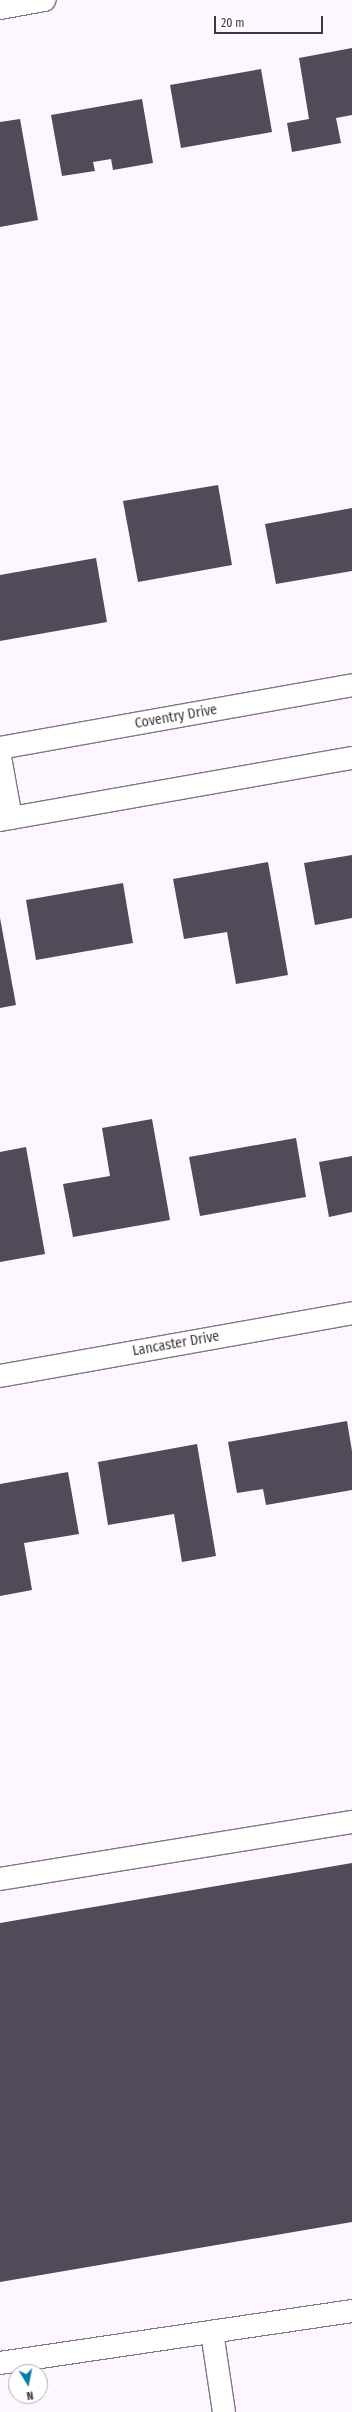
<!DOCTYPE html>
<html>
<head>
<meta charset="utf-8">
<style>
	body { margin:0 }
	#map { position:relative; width:352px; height:2412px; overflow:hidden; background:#fdf5ff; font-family:"Fira Sans Condensed",sans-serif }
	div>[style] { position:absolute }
	.building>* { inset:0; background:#504a59 }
	.roads { filter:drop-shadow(1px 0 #827684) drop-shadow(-1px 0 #827684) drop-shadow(0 1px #827684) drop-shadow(0 -1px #827684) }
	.minor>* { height:22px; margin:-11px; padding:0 11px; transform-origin:11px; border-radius:11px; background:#fff }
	span { translate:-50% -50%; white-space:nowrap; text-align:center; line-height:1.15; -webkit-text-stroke:4px #fff; paint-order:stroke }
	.street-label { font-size:14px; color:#3c373d }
	.north { position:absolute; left:8px; top:2364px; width:40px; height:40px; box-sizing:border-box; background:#fff; border:1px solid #b1afb1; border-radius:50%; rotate:170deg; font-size:11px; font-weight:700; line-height:16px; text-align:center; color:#3c373d }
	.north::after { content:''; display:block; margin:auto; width:14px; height:18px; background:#0b7ea6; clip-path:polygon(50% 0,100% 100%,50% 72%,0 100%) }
	.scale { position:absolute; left:214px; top:16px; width:109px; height:18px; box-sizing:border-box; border:2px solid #3c373d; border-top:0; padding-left:5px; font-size:12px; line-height:14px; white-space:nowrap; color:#3c373d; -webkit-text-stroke:3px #fff; paint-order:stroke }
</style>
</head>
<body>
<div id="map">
	<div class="building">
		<i style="clip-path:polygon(352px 48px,352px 115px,336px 118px,341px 143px,292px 152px,287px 123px,309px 119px,299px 58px)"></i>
		<i style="clip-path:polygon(261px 69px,272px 132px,181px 148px,170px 85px)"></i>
		<i style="clip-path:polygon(142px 99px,153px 163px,113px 170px,111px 159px,93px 162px,95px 171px,62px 176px,51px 115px)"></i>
		<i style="clip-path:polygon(20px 119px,38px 220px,0 227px,0 122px)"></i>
		<i style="clip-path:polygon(218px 485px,232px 565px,138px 582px,123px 501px)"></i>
		<i style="clip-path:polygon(352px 508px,352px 571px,276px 584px,265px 524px)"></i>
		<i style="clip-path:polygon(96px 558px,107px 622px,0 641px,0 575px)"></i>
		<i style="clip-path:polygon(352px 855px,352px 918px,315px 925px,304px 863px)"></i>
		<i style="clip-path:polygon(268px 862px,288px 975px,236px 984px,227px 932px,184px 939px,173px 879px)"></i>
		<i style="clip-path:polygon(123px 883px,133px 943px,36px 960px,26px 900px)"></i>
		<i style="clip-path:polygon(0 918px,16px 1005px,0 1008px)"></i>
		<i style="clip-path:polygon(152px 1119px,170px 1220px,73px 1237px,63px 1184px,110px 1176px,102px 1128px)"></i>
		<i style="clip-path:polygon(296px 1138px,306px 1197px,200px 1216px,189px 1157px)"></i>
		<i style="clip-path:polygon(26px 1147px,45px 1254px,0 1262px,0 1152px)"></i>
		<i style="clip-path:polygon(352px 1156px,352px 1212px,329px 1217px,319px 1162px)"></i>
		<i style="clip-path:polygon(347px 1421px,352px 1451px,352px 1490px,266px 1505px,263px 1489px,237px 1493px,228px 1442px)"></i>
		<i style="clip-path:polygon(197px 1444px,216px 1556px,182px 1562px,174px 1514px,108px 1525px,98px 1462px)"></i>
		<i style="clip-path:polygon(68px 1472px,79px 1534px,24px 1543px,32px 1590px,0 1596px,0 1484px)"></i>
		<i style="clip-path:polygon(352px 1863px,352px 2222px,0 2282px,0 1923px)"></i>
	</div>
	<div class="roads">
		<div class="minor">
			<i style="left:0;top:8px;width:45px;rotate:-10.3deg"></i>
			<i style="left:0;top:748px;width:358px;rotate:-10.1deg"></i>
			<i style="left:0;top:757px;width:62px;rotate:79.8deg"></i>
			<i style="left:0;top:820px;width:357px;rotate:-10deg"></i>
			<i style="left:0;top:1376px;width:358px;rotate:-10.1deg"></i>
			<i style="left:0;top:1879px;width:357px;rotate:-9.2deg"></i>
			<i style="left:212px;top:2332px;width:81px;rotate:81.5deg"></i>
			<i style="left:0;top:2363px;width:356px;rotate:-8.4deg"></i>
		</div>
	</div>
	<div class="street-label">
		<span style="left:176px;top:717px;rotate:-10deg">Coventry Drive</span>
		<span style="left:176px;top:1344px;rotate:-10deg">Lancaster Drive</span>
	</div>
	<div class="north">N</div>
	<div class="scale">20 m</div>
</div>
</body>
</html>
